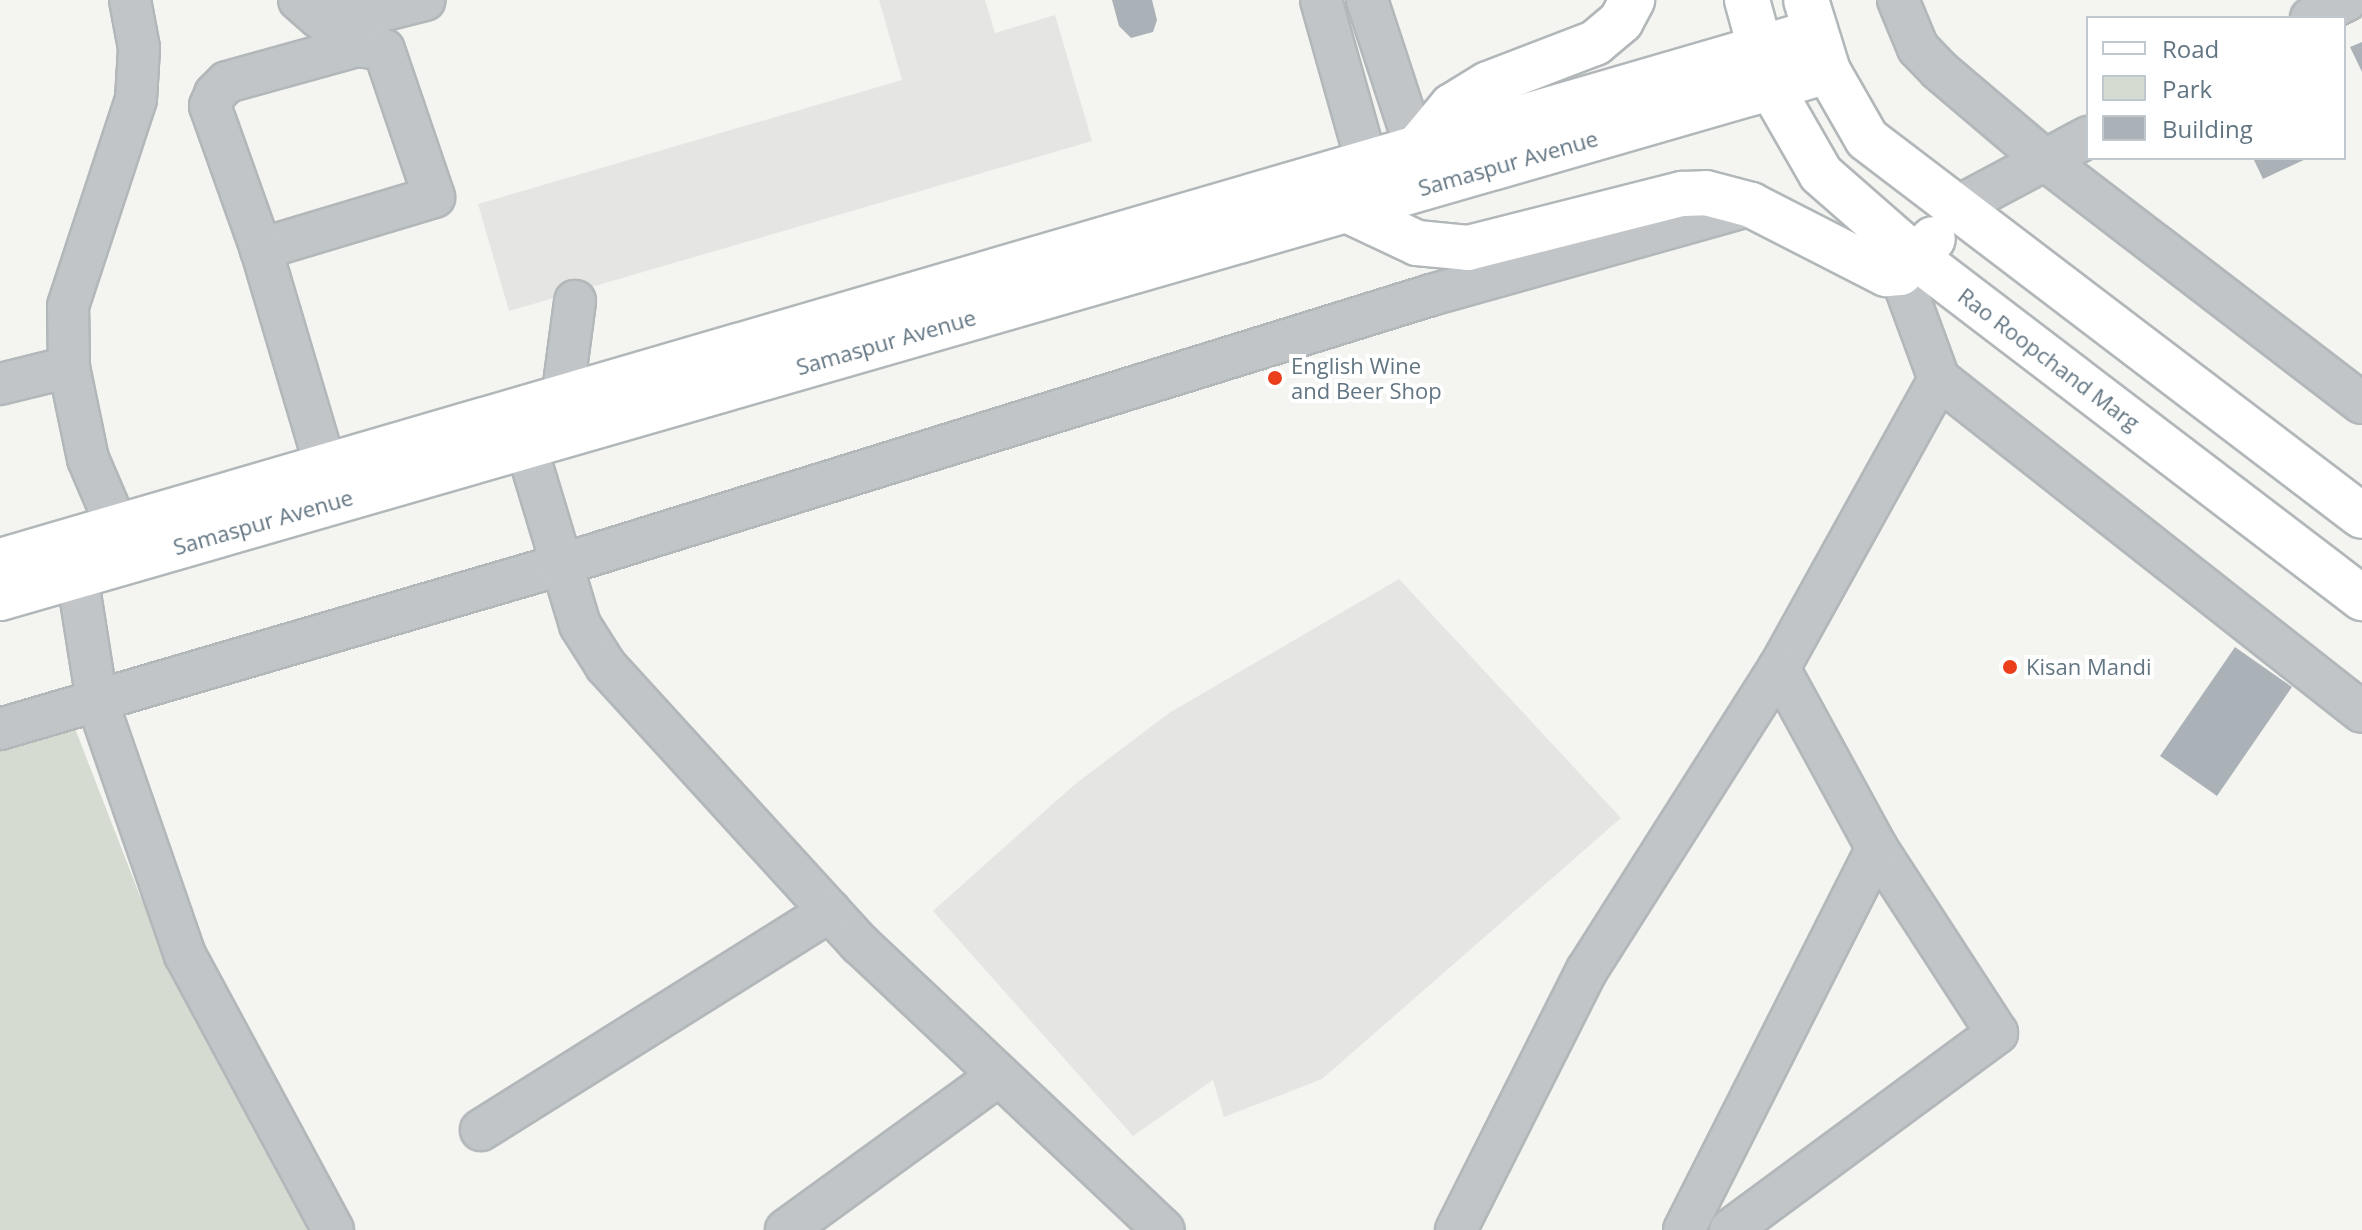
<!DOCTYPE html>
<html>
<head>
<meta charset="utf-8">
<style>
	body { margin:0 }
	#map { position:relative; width:2362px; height:1230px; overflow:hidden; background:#f4f4f0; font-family:"Open Sans",sans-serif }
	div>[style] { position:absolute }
	.built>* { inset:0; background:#e5e5e3 }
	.green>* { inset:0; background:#d5dbd1 }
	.building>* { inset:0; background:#aab2b7 }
	.roads { filter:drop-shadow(2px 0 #b2b7ba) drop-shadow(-2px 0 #b2b7ba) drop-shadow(0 2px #b2b7ba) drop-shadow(0 -2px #b2b7ba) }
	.minor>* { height:40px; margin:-20px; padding:0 20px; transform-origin:20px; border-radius:20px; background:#c1c5c8 }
	.major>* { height:44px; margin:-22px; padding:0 22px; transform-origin:22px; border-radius:22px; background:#fff }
	.dots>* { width:22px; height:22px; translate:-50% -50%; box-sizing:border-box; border:4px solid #fff; border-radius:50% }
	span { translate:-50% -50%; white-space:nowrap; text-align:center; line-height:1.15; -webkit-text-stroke:8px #fff; paint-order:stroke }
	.street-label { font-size:22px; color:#627582 }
	.poi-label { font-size:22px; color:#627582 }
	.left { translate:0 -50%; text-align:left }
	.legend { position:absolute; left:2086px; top:16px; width:260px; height:144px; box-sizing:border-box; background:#fff; border:2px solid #c0c8cd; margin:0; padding:10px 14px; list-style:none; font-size:24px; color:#627582 }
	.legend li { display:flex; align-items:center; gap:16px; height:40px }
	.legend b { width:40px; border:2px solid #c0c8cd }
</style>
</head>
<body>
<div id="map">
	<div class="built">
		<i style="clip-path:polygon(879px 0,985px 0,995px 33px,1055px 15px,1092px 141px,509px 311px,478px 204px,902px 80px)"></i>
		<i style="clip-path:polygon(1399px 579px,1621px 818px,1322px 1079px,1224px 1117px,1213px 1080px,1133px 1136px,933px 911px,1074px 785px,1169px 713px)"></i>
	</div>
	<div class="green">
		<i style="clip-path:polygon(74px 726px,140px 896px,322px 1230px,0 1230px,0 748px)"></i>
	</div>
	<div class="building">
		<i style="clip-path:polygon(1112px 0,1152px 0,1157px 20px,1153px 32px,1131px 38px,1119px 26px)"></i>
		<i style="clip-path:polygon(2362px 42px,2362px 72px,2350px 47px)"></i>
		<i style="clip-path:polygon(2253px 158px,2308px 158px,2263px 179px)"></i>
		<i style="clip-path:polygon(2235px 647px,2292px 687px,2217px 796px,2160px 756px)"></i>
	</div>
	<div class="roads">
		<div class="minor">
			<i style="left:299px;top:0;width:28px;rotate:41deg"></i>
			<i style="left:320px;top:18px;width:57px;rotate:-6deg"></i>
			<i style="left:377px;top:12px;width:49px;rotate:-14deg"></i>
			<i style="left:1321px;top:0;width:170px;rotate:74.3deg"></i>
			<i style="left:1367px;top:0;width:157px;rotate:71.8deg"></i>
			<i style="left:1898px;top:0;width:52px;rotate:67.4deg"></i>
			<i style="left:1918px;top:48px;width:30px;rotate:46deg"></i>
			<i style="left:1939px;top:70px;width:139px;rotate:40.3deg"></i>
			<i style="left:2045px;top:160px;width:399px;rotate:37.5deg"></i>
			<i style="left:2311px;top:18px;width:40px;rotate:-26.6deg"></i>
			<i style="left:1957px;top:207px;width:149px;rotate:-28.1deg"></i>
			<i style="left:261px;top:249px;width:152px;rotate:-109.6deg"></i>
			<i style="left:210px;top:106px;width:13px;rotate:-67deg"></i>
			<i style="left:215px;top:94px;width:17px;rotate:-45deg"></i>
			<i style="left:227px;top:82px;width:135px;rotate:-15.5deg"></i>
			<i style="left:357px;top:46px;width:27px;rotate:8deg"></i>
			<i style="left:384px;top:50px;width:155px;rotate:71.2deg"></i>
			<i style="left:434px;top:197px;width:181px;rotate:163.3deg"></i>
			<i style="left:261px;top:249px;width:228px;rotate:73.5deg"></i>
			<i style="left:1939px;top:379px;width:538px;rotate:38.21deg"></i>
			<i style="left:0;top:384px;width:71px;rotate:-13.8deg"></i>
			<i style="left:562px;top:399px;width:99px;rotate:-82.4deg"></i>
			<i style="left:526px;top:446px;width:187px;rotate:73.2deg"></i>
			<i style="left:580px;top:625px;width:49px;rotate:57.6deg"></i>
			<i style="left:606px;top:666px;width:377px;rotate:47.6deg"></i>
			<i style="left:860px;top:944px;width:417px;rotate:43.3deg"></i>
			<i style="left:118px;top:529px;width:76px;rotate:-113.2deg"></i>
			<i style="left:88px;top:459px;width:94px;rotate:-101.7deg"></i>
			<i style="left:69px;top:367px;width:61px;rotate:-90.9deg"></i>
			<i style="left:68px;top:306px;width:218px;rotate:-71.8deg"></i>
			<i style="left:136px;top:99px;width:51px;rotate:-86.6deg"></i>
			<i style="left:139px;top:48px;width:49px;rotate:-100.6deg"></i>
			<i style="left:77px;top:575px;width:128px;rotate:81deg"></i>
			<i style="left:97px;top:701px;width:269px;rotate:70.9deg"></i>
			<i style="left:185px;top:955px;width:312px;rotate:61.7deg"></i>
			<i style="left:0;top:729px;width:584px;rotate:-16.32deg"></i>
			<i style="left:560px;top:565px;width:912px;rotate:-17.22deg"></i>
			<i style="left:1431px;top:295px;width:332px;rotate:-15.7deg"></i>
			<i style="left:481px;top:1130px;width:412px;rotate:-32.1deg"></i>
			<i style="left:786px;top:1230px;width:263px;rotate:-36deg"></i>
			<i style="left:1456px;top:1230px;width:291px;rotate:-63.3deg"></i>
			<i style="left:1587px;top:970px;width:358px;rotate:-57.6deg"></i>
			<i style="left:1779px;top:668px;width:330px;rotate:-61deg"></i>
			<i style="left:1939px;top:379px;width:113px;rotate:-110.2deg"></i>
			<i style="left:1684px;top:1230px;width:428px;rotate:-63.2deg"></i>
			<i style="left:1730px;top:1230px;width:332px;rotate:-36.4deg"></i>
			<i style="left:1997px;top:1033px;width:221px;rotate:-123deg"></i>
			<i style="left:1877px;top:848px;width:205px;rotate:-118.6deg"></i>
		</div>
		<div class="major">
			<i style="left:1747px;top:0;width:90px;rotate:74.6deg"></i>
			<i style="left:1771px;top:87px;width:100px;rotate:60.1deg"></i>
			<i style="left:1821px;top:174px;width:129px;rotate:41.2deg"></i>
			<i style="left:1918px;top:259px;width:559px;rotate:37.36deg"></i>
			<i style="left:1828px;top:71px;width:78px;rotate:60.2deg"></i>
			<i style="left:1867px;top:139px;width:622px;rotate:37.29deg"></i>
			<i style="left:1416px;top:149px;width:56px;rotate:-50.1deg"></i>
			<i style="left:1452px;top:106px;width:42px;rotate:-31.4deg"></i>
			<i style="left:1488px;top:84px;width:115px;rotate:-21deg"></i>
			<i style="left:1595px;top:43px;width:34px;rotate:-40deg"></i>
			<i style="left:1621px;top:21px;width:24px;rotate:-62deg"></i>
			<i style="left:1347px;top:210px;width:77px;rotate:25.2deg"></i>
			<i style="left:1417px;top:243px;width:51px;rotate:5.6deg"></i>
			<i style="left:1468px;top:248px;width:221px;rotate:-14.2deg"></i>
			<i style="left:1682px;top:194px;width:24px;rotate:-2deg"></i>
			<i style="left:1706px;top:193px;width:47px;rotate:14.9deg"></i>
			<i style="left:1751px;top:205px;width:152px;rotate:27.1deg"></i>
			<i style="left:1886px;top:274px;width:14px;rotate:-4deg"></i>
			<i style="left:1900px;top:273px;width:47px;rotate:-45.9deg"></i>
			<i style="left:0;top:561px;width:1891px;rotate:-16.25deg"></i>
			<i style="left:0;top:598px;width:1902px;rotate:-16.08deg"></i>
			<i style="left:1828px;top:71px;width:74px;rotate:-107.2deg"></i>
		</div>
	</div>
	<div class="dots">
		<i style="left:1275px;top:378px;background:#ea3f1a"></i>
		<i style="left:2010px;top:667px;background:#ea3f1a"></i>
	</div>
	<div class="street-label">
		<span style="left:1508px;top:163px;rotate:-16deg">Samaspur Avenue</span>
		<span style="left:886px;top:342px;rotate:-16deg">Samaspur Avenue</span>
		<span style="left:2049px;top:359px;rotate:37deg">Rao Roopchand Marg</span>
		<span style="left:263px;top:522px;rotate:-16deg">Samaspur Avenue</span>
	</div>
	<div class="poi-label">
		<span class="left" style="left:1291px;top:378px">English Wine<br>and Beer Shop</span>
		<span class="left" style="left:2026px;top:667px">Kisan Mandi</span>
	</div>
	<ul class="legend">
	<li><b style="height:10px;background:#fff"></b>Road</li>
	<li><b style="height:22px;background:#d5dbd1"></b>Park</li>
	<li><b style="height:22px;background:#aab2b7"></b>Building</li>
	</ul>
</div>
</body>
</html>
